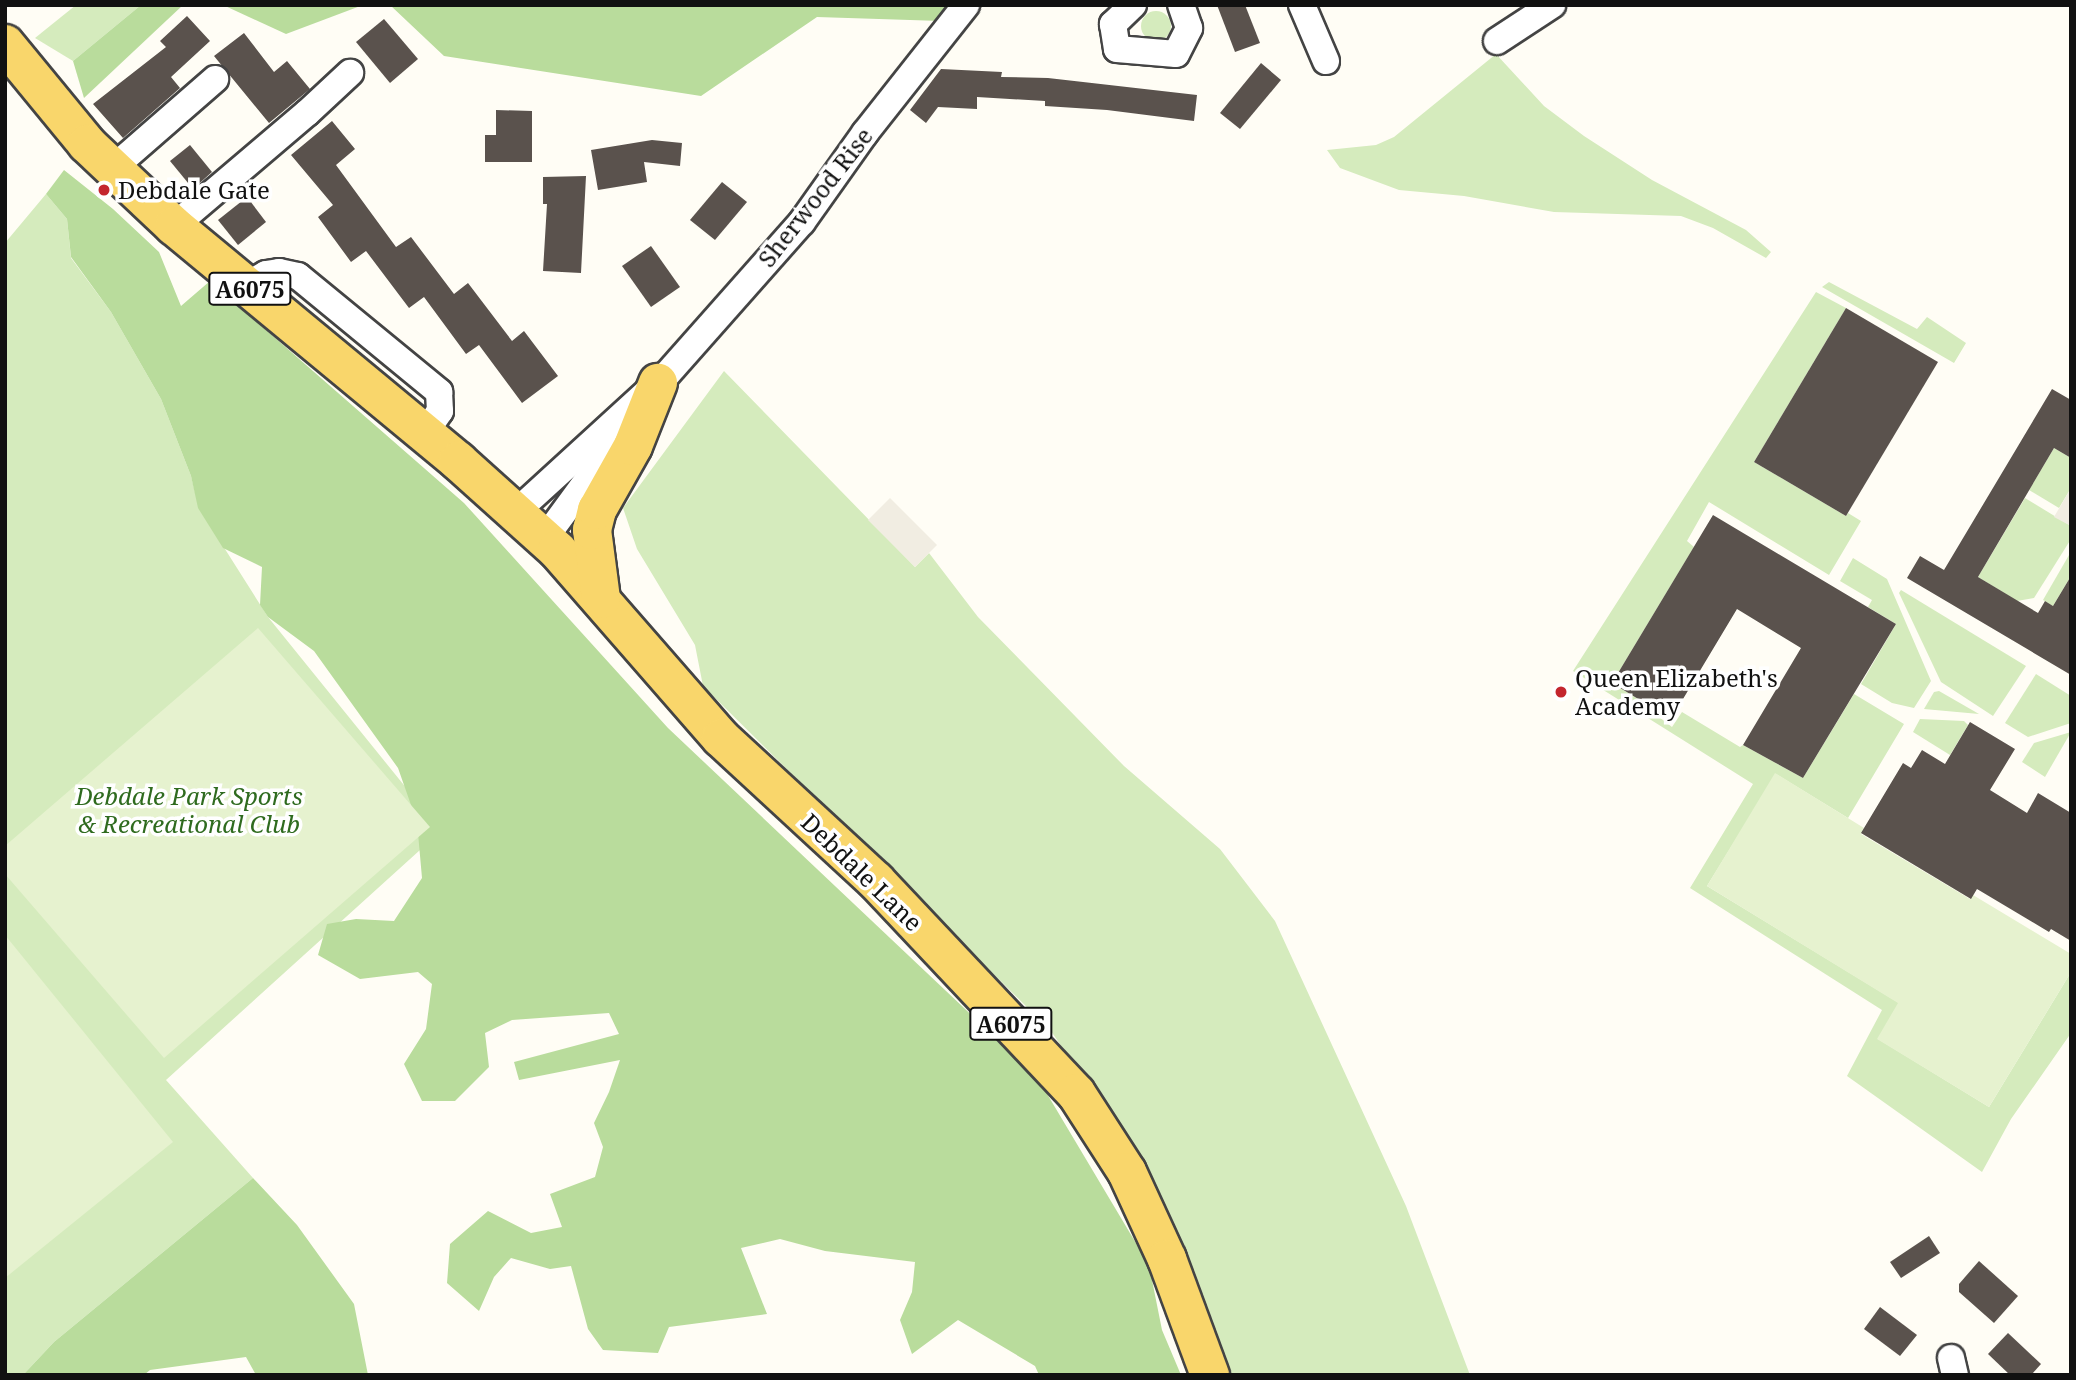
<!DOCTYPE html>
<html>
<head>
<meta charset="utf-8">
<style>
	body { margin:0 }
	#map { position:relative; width:2076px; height:1380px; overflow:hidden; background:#fffdf5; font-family:"Noto Serif",serif }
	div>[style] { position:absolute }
	.green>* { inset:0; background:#d5ebbd }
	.round { border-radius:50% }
	.forest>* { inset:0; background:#b9dc9c }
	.pitch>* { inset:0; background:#e6f2cf }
	.plaza>* { inset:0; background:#f1ede2 }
	.building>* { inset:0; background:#5a524d }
	.roads { filter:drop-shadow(2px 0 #444) drop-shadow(-2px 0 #444) drop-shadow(0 2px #444) drop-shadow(0 -2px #444) }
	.minor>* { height:26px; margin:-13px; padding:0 13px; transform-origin:13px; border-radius:13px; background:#fff }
	.primary>* { height:38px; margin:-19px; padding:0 19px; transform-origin:19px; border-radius:19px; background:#f9d66b }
	.dots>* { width:19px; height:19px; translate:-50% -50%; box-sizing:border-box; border:4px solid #fff; border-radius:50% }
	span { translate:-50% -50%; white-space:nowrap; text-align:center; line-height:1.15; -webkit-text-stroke:7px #fff; paint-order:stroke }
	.shield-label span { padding:2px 5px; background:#fff; border:2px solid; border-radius:5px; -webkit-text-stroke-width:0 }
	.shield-label { font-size:23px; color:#111; font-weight:700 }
	.poi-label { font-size:24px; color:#111 }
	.left { translate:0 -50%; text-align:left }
	.street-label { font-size:24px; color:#111 }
	.park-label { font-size:24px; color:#2f6b1f; font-style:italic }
	.frame { position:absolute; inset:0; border:7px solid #111; pointer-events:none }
</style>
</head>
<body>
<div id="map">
	<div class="green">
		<i style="clip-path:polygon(76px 5px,141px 5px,73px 61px,35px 38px)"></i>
		<i class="round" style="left:1141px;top:11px;width:30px;height:30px"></i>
		<i style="clip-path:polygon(1496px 54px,1544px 106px,1584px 136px,1652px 180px,1746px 230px,1771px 252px,1766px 258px,1713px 228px,1681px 216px,1554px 212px,1464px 196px,1399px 190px,1340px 168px,1327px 150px,1376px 145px,1394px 137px)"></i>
		<i style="clip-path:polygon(46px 194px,67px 219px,71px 258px,111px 312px,161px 399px,191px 476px,199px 508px,268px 617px,441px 831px,166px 1080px,253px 1178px,54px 1342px,23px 1375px,5px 1375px,5px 243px)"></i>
		<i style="clip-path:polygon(1829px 282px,1917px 329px,1927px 317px,1966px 343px,1954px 363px,1822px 287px)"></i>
		<i style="clip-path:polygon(1816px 292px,1846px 308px,1754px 462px,1846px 516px,1848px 513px,1861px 521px,1829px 575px,1709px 502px,1687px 541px,1694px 547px,1612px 683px,1661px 713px,1659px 717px,1672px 727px,1682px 712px,1740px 747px,1743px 745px,1803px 778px,1854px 694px,1904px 724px,1848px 818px,1776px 774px,1707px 886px,1899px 1003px,1878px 1039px,1989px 1107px,2071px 972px,2071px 1033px,2011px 1119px,1982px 1172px,1847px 1076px,1882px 1010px,1690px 888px,1753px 784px,1573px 671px)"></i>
		<i style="clip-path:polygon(724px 371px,915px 567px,929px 553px,978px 617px,1124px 766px,1220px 849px,1275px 921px,1406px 1206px,1470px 1375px,1227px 1375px,1126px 1142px,1051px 1031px,703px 686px,695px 645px,637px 549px,623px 508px)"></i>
		<i style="clip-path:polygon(2054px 448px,2071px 458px,2071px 488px,2059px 508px,2029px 490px)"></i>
		<i style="clip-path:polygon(2025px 498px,2071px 526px,2071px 539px,2034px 598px,2017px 601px,1978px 577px)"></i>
		<i style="clip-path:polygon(2069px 555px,2071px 576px,2053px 606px,2043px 600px)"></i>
		<i style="clip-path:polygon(1853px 558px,1887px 579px,1931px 681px,1914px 708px,1892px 703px,1861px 684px,1896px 624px,1868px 607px,1872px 600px,1840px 581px)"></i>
		<i style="clip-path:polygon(1901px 590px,2026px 666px,1993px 716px,1941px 682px,1899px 593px)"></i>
		<i style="clip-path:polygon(2036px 674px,2071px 696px,2071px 723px,2028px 737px,2005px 723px)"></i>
		<i style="clip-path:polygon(1939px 691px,1979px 714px,1924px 709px,1934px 692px)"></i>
		<i style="clip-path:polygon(1920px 719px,1964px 721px,1968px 725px,1950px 755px,1913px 732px)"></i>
		<i style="clip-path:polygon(2071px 732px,2045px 777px,2022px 762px,2034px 743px)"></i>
	</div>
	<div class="forest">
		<i style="clip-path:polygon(141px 5px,183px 5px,84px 98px,73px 61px)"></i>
		<i style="clip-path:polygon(223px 5px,363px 5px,286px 34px)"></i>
		<i style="clip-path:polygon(390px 5px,953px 5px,941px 21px,817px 17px,701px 96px,444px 56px)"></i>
		<i style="clip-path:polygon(64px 170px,113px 209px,159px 252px,181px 306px,210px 281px,464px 503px,668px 728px,1037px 1077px,1149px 1265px,1162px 1330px,1181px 1375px,1039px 1375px,1035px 1366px,958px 1320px,912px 1354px,900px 1320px,912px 1292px,915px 1262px,825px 1251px,780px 1239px,741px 1248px,767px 1314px,669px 1327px,658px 1353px,603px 1350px,588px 1329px,571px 1266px,550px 1269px,511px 1258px,494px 1277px,479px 1311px,447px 1283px,450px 1244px,488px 1211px,531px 1233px,562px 1227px,550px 1194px,595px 1177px,603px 1147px,594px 1123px,609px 1092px,620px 1060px,519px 1080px,514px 1062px,619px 1034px,609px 1013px,512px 1020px,485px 1033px,489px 1067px,455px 1101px,422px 1101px,404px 1064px,426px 1029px,432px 984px,418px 972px,360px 979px,318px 955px,327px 924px,356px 919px,394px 921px,422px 878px,417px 822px,398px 768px,314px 651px,268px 617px,260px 605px,262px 567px,223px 548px,198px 508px,191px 476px,161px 399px,111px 312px,71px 257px,67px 219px,46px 194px)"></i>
		<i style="clip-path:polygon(253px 1178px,297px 1225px,354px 1304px,368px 1375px,256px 1375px,246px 1357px,150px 1370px,144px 1375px,23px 1375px,54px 1342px)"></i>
	</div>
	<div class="pitch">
		<i style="clip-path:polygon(258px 628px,430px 827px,164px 1058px,5px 874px,5px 846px)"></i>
		<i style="clip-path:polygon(1775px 773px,1864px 828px,1861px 834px,1970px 899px,1973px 895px,2071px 954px,2071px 972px,1989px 1107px,1877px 1039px,1898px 1003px,1707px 886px)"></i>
		<i style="clip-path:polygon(5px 935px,173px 1142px,5px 1278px)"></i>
	</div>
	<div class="plaza">
		<i style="clip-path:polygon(2071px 488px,2071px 526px,2054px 517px)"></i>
		<i style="clip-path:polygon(890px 498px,937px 545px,915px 567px,868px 520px)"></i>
	</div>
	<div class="building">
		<i style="clip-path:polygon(1217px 5px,1245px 5px,1260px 43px,1235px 52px)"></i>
		<i style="clip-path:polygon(187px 16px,210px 41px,171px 77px,180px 88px,123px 138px,93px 104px,166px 47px,160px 41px)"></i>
		<i style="clip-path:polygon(384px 19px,418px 59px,390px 83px,356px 42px)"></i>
		<i style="clip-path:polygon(244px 33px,274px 72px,287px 61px,310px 89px,269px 123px,214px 56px)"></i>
		<i style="clip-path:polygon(1261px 63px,1281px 80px,1240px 129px,1220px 113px)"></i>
		<i style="clip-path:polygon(941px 69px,1002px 72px,1001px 77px,1048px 78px,1197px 95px,1194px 121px,1107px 110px,1045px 106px,1045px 101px,977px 97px,977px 109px,938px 107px,926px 123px,910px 110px)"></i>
		<i style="clip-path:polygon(496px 110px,532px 111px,532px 162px,485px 162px,485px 135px,496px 135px)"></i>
		<i style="clip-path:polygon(332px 121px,355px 149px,336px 165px,396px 247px,411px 237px,454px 294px,468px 283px,512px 341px,524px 331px,558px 376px,522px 403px,479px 345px,466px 354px,424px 297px,409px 308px,366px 251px,351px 262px,318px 217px,333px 205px,291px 155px)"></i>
		<i style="clip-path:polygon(652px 140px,682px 143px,680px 166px,644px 162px,647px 182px,598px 190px,591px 150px)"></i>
		<i style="clip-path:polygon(190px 145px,212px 172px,193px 189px,170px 161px)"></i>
		<i style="clip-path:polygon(586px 176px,581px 273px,543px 271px,547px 204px,543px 204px,543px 177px)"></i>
		<i style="clip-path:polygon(722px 182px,747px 202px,715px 240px,690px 220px)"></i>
		<i style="clip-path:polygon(247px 197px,266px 222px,238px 245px,218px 220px)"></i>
		<i style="clip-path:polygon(651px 246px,680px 287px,651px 307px,622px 266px)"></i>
		<i style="clip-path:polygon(1846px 308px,1938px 362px,1846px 516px,1754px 462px)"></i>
		<i style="clip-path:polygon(2052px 389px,2071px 400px,2071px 458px,2054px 448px,1978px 577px,2038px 613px,2045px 601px,2053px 606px,2071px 576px,2071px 675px,1907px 578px,1920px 556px,1944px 570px)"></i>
		<i style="clip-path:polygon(1713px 515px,1896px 624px,1803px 778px,1743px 745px,1801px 648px,1737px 609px,1671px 719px,1612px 683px)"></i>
		<i style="clip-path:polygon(1970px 722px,2015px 749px,1990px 790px,2027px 813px,2038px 793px,2071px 813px,2071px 941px,2051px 929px,2049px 932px,1977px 889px,1971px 899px,1861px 833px,1903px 763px,1911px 768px,1922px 750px,1945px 764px)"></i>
		<i style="clip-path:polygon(1929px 1236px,1940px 1253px,1901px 1278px,1890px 1262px)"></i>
		<i style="clip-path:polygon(1979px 1261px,2018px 1296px,1994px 1323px,1959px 1292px,1959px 1284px)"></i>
		<i style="clip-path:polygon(1880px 1307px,1917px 1335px,1900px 1356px,1864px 1329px)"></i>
		<i style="clip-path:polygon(2008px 1333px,2041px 1364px,2031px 1375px,2010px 1375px,1988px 1354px)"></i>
	</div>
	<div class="roads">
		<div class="minor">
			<i style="left:1133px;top:5px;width:28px;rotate:136deg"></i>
			<i style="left:1113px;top:24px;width:25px;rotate:81deg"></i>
			<i style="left:1117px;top:49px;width:59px;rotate:4.8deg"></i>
			<i style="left:1176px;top:54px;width:29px;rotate:-63deg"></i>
			<i style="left:1189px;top:28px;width:24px;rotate:-109deg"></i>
			<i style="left:1302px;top:5px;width:61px;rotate:66.8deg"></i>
			<i style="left:1497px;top:41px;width:66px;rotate:-33.2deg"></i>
			<i style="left:112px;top:169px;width:137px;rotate:-41.1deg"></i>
			<i style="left:174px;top:226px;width:175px;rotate:-40.4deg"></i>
			<i style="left:307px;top:113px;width:59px;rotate:-42.9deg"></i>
			<i style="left:246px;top:286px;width:23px;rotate:-31deg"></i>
			<i style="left:266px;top:274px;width:13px;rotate:-9deg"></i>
			<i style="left:279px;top:272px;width:19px;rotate:12deg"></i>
			<i style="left:298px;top:276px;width:183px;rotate:39.4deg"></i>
			<i style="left:439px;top:392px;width:19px;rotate:87deg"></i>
			<i style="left:440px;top:411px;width:28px;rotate:125deg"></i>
			<i style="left:647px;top:397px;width:234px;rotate:-48.5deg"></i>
			<i style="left:802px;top:222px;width:109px;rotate:-54.7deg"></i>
			<i style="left:865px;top:133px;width:163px;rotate:-51.7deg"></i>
			<i style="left:516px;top:512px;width:187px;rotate:-42.4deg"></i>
			<i style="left:545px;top:538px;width:129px;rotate:-53.8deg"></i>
			<i style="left:1951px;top:1358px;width:17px;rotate:77deg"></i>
		</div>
		<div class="primary">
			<i style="left:5px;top:44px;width:129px;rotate:50.6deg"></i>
			<i style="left:87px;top:144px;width:120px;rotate:43.3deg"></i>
			<i style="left:174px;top:226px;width:369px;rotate:39.6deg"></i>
			<i style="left:458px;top:461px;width:133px;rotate:42deg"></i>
			<i style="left:557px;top:550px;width:249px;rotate:48.9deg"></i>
			<i style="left:721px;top:738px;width:211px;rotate:42.7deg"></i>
			<i style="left:876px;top:881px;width:291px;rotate:46.7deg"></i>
			<i style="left:1076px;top:1093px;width:94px;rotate:57.2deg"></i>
			<i style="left:1127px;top:1172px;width:96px;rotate:65.3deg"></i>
			<i style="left:1167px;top:1259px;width:124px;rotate:69.7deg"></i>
			<i style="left:601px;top:599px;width:70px;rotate:-97.4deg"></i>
			<i style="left:592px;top:530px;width:21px;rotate:-76deg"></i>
			<i style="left:597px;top:510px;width:73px;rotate:-60.6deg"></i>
			<i style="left:633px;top:446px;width:68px;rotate:-68.4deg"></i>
		</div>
	</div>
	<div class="dots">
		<i style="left:104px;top:190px;background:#c4262e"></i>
		<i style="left:1561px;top:692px;background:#c4262e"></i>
	</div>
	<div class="shield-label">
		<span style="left:250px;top:289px">A6075</span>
		<span style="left:1011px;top:1024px">A6075</span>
	</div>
	<div class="poi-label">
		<span class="left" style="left:118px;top:190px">Debdale Gate</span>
		<span class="left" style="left:1575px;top:692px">Queen Elizabeth's<br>Academy</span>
	</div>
	<div class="street-label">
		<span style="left:815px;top:197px;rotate:-52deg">Sherwood Rise</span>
		<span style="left:862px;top:872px;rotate:44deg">Debdale Lane</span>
	</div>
	<div class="park-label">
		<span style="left:189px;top:810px">Debdale Park Sports<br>&amp; Recreational Club</span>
	</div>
	<div class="frame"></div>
</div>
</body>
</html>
